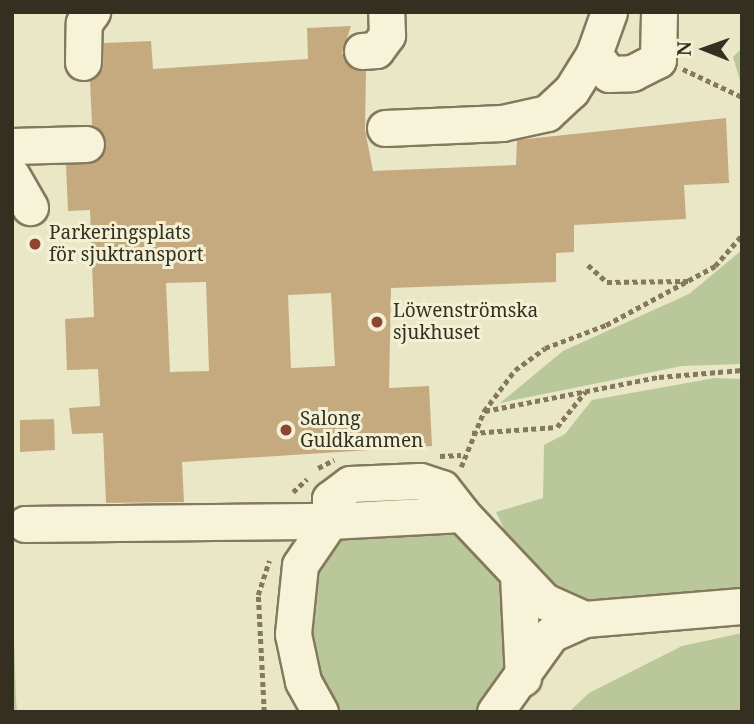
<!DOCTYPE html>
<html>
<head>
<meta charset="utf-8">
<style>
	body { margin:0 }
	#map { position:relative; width:754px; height:724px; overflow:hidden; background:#eae7c6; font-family:"Noto Serif",serif }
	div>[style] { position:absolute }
	.green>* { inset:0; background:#b9c79b }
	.building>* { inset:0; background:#c5aa80 }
	.path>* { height:4.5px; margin-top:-2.25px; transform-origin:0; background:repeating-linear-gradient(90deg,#84795e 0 5px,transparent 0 8.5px) }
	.roads { filter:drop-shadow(2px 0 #84795e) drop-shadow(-2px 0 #84795e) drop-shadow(0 2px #84795e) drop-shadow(0 -2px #84795e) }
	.minor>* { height:35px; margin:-17.5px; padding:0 17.5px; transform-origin:17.5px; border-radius:17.5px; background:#f6f3d9 }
	.dots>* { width:19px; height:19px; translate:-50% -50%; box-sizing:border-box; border:4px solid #f2f0d5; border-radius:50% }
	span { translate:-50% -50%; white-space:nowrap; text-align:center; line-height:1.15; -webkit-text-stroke:6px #f2f0d5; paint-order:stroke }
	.poi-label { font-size:19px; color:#352f20 }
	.left { translate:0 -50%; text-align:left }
	.frame { position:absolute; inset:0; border:14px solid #352f20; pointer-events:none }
	.north { position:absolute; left:670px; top:14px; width:70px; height:70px; -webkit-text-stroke:5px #f2f0d5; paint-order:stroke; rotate:271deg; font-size:19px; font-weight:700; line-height:28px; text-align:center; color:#352f20 }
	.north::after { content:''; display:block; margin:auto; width:24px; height:32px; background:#352f20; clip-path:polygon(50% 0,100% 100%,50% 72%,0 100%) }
</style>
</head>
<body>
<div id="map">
	<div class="green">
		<i style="clip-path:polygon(742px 48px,742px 87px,733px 57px)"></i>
		<i style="clip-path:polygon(742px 250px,742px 364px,682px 366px,500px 403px,563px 351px,689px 294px)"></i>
		<i style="clip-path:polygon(715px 378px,742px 379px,742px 588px,585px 601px,545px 585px,513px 548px,496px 512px,543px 498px,544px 445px,565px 434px,592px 400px)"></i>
		<i style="clip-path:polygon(448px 526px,507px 574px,512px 676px,481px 712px,338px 712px,317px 670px,310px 630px,314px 585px,327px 549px,350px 532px)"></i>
		<i style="clip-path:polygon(12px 579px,16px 699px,17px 712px,12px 712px)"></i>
		<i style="clip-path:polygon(742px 633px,742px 712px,569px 712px,589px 693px,682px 646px)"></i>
	</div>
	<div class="building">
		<i style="clip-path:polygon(evenodd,351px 26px,342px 53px,353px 69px,366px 71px,365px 130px,373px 171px,516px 165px,517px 140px,726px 118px,729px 183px,684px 185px,686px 219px,574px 225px,574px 252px,556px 253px,556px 282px,391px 288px,389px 388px,429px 386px,432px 446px,182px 462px,184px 502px,106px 503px,103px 433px,72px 434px,69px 408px,100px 406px,98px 369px,67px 370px,65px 319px,94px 317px,90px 210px,68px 211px,66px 165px,96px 161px,104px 153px,103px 134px,92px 125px,90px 80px,103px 69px,104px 43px,151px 41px,153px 69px,308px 59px,307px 28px,351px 26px,206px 282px,209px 371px,170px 372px,166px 283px,206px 282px,351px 26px,331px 293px,335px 366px,291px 368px,288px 295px,331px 293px)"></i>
		<i style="clip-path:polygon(54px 419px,55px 450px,20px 452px,20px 420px)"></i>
	</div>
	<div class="path">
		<i style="left:683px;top:69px;width:65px;rotate:25.4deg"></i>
		<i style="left:588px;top:265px;width:25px;rotate:42deg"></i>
		<i style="left:607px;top:282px;width:81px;rotate:-0.7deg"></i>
		<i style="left:485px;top:411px;width:177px;rotate:-11.1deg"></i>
		<i style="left:659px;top:377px;width:83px;rotate:-4.8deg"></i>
		<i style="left:472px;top:433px;width:85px;rotate:-4deg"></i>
		<i style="left:557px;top:427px;width:45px;rotate:-51.3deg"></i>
		<i style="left:440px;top:456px;width:21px;rotate:-3deg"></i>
		<i style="left:461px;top:467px;width:61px;rotate:-67.7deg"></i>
		<i style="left:484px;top:411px;width:51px;rotate:-52.9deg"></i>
		<i style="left:515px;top:370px;width:37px;rotate:-36deg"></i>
		<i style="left:545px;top:348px;width:65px;rotate:-20.7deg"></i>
		<i style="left:606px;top:325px;width:124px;rotate:-28.4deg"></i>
		<i style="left:715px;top:266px;width:41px;rotate:-48.9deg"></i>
		<i style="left:318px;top:468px;width:18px;rotate:-27deg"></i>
		<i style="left:293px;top:492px;width:19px;rotate:-43deg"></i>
		<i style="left:264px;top:712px;width:117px;rotate:-92.9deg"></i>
		<i style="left:258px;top:595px;width:36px;rotate:-72deg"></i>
	</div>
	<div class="roads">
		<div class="minor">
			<i style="left:609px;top:12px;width:45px;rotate:109.7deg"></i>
			<i style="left:594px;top:54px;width:25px;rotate:53deg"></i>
			<i style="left:609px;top:74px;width:23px;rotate:-2deg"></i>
			<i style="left:632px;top:73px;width:29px;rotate:-27deg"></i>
			<i style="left:658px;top:60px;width:48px;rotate:-88.8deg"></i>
			<i style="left:362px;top:51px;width:14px;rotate:-4deg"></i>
			<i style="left:376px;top:50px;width:19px;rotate:-54deg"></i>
			<i style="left:387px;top:35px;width:23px;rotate:-92deg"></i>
			<i style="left:83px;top:62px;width:39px;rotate:-89deg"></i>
			<i style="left:84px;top:23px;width:14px;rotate:-54deg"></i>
			<i style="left:385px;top:128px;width:117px;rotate:-2.4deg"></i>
			<i style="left:502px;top:123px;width:46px;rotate:-12.5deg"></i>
			<i style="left:547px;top:113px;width:33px;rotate:-43deg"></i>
			<i style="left:571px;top:91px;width:44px;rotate:-58.1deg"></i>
			<i style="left:12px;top:146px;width:74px;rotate:-1.5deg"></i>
			<i style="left:12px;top:176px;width:36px;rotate:60deg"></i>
			<i style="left:25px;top:524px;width:305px;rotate:-0.6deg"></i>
			<i style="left:330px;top:521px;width:22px;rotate:-90deg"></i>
			<i style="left:330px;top:499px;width:25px;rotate:-37deg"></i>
			<i style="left:350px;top:484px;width:70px;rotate:-2.5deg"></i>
			<i style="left:420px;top:481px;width:23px;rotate:18deg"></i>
			<i style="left:442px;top:488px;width:33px;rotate:52deg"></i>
			<i style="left:518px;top:576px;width:102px;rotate:87.2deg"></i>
			<i style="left:320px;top:712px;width:35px;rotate:-119deg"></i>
			<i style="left:303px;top:681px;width:48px;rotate:-102deg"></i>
			<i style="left:293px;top:634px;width:69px;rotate:-84.2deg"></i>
			<i style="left:300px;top:565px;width:53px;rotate:-55.7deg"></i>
			<i style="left:330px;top:521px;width:132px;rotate:-3deg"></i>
			<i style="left:462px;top:514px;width:120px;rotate:46.7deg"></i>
			<i style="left:544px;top:601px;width:44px;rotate:24.2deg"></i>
			<i style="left:495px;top:712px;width:96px;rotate:-54.3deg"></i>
			<i style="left:551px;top:634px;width:36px;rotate:-24deg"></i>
			<i style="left:584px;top:619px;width:159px;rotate:-4.7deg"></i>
		</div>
	</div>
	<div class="dots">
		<i style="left:35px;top:244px;background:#8d4433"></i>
		<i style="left:377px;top:322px;background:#8d4433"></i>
		<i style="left:286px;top:430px;background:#8d4433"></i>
	</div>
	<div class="poi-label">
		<span class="left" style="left:49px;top:244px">Parkeringsplats<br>för sjuktransport</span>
		<span class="left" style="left:393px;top:322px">Löwenströmska<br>sjukhuset</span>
		<span class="left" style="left:300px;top:430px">Salong<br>Guldkammen</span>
	</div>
	<div class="frame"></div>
	<div class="north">N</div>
</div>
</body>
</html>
